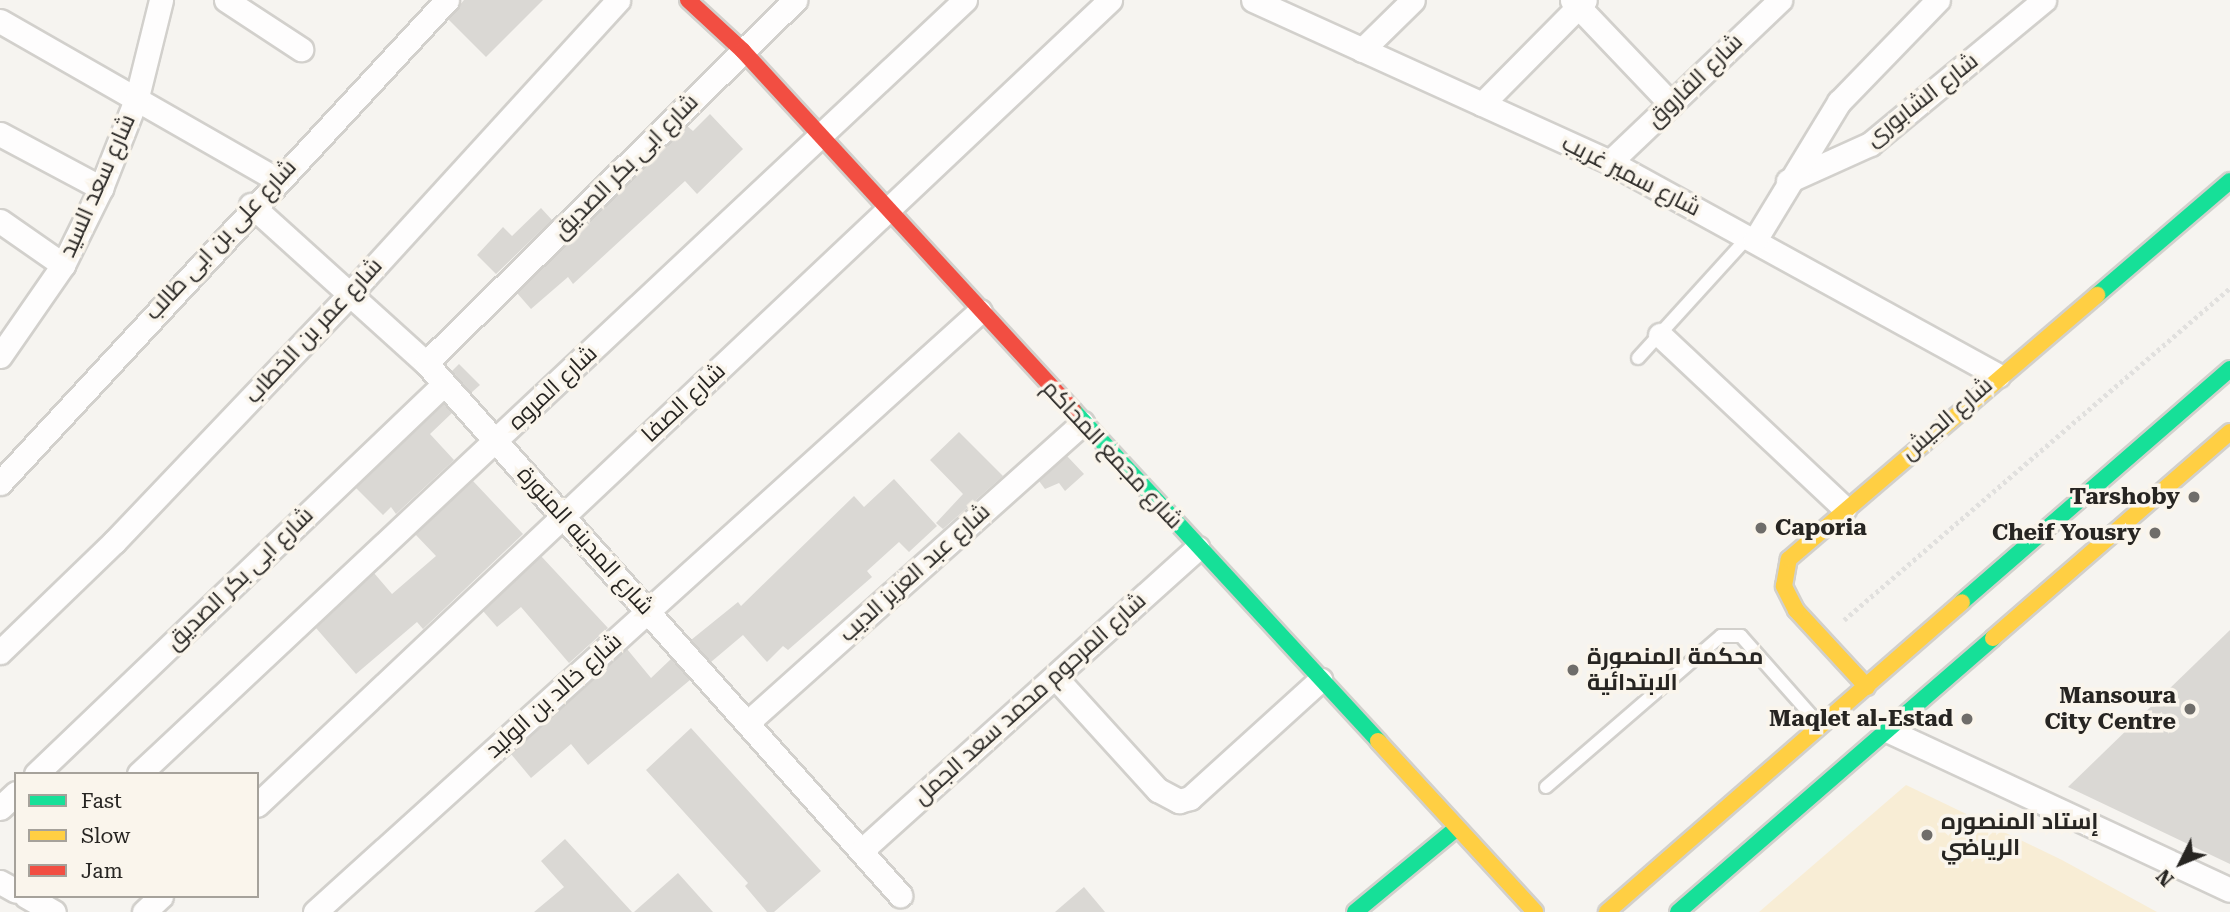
<!DOCTYPE html>
<html>
<head>
<meta charset="utf-8">
<style>
	body { margin:0 }
	#map { position:relative; width:2230px; height:912px; overflow:hidden; background:#f6f4f0; font-family:"Roboto Serif",Cairo,serif }
	div>[style] { position:absolute }
	.green>* { inset:0; background:#f8edd5 }
	.building>* { inset:0; background:#dad8d4 }
	.path>* { height:4.5px; margin-top:-2.25px; transform-origin:0; background:repeating-linear-gradient(90deg,#e1e0de 0 3.5px,transparent 0 7px) }
	.roads { filter:drop-shadow(2px 0 #d2d0cc) drop-shadow(-2px 0 #d2d0cc) drop-shadow(0 2px #d2d0cc) drop-shadow(0 -2px #d2d0cc) }
	.lane>* { height:12px; margin:-6px; padding:0 6px; transform-origin:6px; border-radius:6px; background:#fefdfd }
	.street>* { height:23px; margin:-11.5px; padding:0 11.5px; transform-origin:11.5px; border-radius:11.5px; background:#fefdfd }
	.fast>* { height:16px; margin:-8px; padding:0 8px; transform-origin:8px; border-radius:8px; background:#16e098 }
	.slow>* { height:16px; margin:-8px; padding:0 8px; transform-origin:8px; border-radius:8px; background:#ffcf43 }
	.jam>* { height:16px; margin:-8px; padding:0 8px; transform-origin:8px; border-radius:8px; background:#f24e42 }
	.dots>* { width:19px; height:19px; translate:-50% -50%; box-sizing:border-box; border:4px solid #faf5ec; border-radius:50% }
	span { translate:-50% -50%; white-space:nowrap; text-align:center; line-height:1.15; -webkit-text-stroke:7px #faf5ec; paint-order:stroke }
	.street-label { font-size:23px; color:#272522 }
	.poi-label { font-size:23px; color:#272522; font-weight:700 }
	.right { translate:-100% -50%; text-align:right }
	.left { translate:0 -50%; text-align:left }
	.legend { position:absolute; left:14px; top:772px; width:245px; height:126px; box-sizing:border-box; background:#faf5ec; border:2px solid #a6a29b; margin:0; padding:9px 12px; list-style:none; font-size:21px; color:#272522 }
	.legend li { display:flex; align-items:center; gap:14px; height:35px }
	.legend b { width:35px; border:2px solid #a6a29b }
	.north { position:absolute; left:2146px; top:828px; width:70px; height:70px; -webkit-text-stroke:5px #faf5ec; paint-order:stroke; rotate:227deg; font-size:19px; font-weight:700; line-height:28px; text-align:center; color:#272522 }
	.north::after { content:''; display:block; margin:auto; width:24px; height:32px; background:#272522; clip-path:polygon(50% 0,100% 100%,50% 72%,0 100%) }
</style>
</head>
<body>
<div id="map">
	<div class="green">
		<i style="clip-path:polygon(1906px 785px,2062px 860px,2157px 912px,1759px 912px)"></i>
	</div>
	<div class="building">
		<i style="clip-path:polygon(464px 0,543px 0,486px 57px,448px 19px)"></i>
		<i style="clip-path:polygon(710px 114px,743px 149px,697px 194px,685px 181px,573px 284px,568px 277px,531px 309px,517px 293px,687px 126px,693px 131px)"></i>
		<i style="clip-path:polygon(541px 208px,552px 220px,496px 274px,477px 255px,503px 227px,512px 236px)"></i>
		<i style="clip-path:polygon(459px 364px,480px 385px,471px 393px,452px 371px)"></i>
		<i style="clip-path:polygon(444px 404px,452px 413px,430px 434px,454px 460px,396px 514px,391px 507px,383px 515px,356px 488px)"></i>
		<i style="clip-path:polygon(959px 432px,1003px 476px,943px 529px,936px 523px,963px 494px,930px 460px)"></i>
		<i style="clip-path:polygon(1067px 456px,1084px 474px,1065px 491px,1059px 483px,1045px 489px,1039px 481px)"></i>
		<i style="clip-path:polygon(894px 479px,937px 526px,909px 552px,899px 542px,867px 571px,872px 577px,788px 650px,783px 646px,767px 662px,743px 635px,711px 662px,691px 640px,738px 602px,741px 606px,854px 496px,864px 507px)"></i>
		<i style="clip-path:polygon(473px 481px,523px 534px,423px 629px,417px 622px,356px 674px,316px 628px,374px 573px,392px 594px,436px 556px,415px 534px)"></i>
		<i style="clip-path:polygon(541px 556px,608px 628px,569px 663px,521px 607px,497px 627px,483px 611px)"></i>
		<i style="clip-path:polygon(2230px 630px,2230px 864px,2068px 787px)"></i>
		<i style="clip-path:polygon(627px 649px,651px 678px,671px 659px,690px 680px,588px 765px,571px 744px,531px 778px,511px 754px)"></i>
		<i style="clip-path:polygon(691px 728px,821px 871px,774px 912px,767px 912px,745px 886px,748px 883px,646px 770px)"></i>
		<i style="clip-path:polygon(565px 839px,632px 912px,534px 912px,564px 887px,541px 861px)"></i>
		<i style="clip-path:polygon(678px 873px,713px 912px,634px 912px)"></i>
		<i style="clip-path:polygon(1084px 887px,1105px 912px,1055px 912px)"></i>
	</div>
	<div class="path">
		<i style="left:1844px;top:620px;width:509px;rotate:-40.7deg"></i>
	</div>
	<div class="roads">
		<div class="lane">
			<i style="left:1638px;top:358px;width:164px;rotate:-47.7deg"></i>
			<i style="left:1546px;top:787px;width:231px;rotate:-40.8deg"></i>
			<i style="left:1721px;top:636px;width:20px"></i>
			<i style="left:1741px;top:636px;width:116px;rotate:48.5deg"></i>
		</div>
		<div class="street">
			<i style="left:226px;top:0;width:90px;rotate:33.2deg"></i>
			<i style="left:1253px;top:0;width:392px;rotate:24.4deg"></i>
			<i style="left:1610px;top:162px;width:443px;rotate:28.8deg"></i>
			<i style="left:1572px;top:0;width:144px;rotate:46.4deg"></i>
			<i style="left:0;top:21px;width:318px;rotate:29.8deg"></i>
			<i style="left:1362px;top:50px;width:71px;rotate:-44.4deg"></i>
			<i style="left:1482px;top:104px;width:146px;rotate:-45.3deg"></i>
			<i style="left:0;top:134px;width:115px;rotate:28.1deg"></i>
			<i style="left:1610px;top:162px;width:235px;rotate:-43.6deg"></i>
			<i style="left:1788px;top:181px;width:90px;rotate:-24.3deg"></i>
			<i style="left:1870px;top:144px;width:226px;rotate:-39.6deg"></i>
			<i style="left:251px;top:205px;width:236px;rotate:42.1deg"></i>
			<i style="left:426px;top:363px;width:713px;rotate:48.3deg"></i>
			<i style="left:0;top:221px;width:77px;rotate:34.9deg"></i>
			<i style="left:1755px;top:240px;width:162px;rotate:-58.7deg"></i>
			<i style="left:1839px;top:102px;width:142px;rotate:-45.9deg"></i>
			<i style="left:1660px;top:335px;width:253px;rotate:43.2deg"></i>
			<i style="left:0;top:356px;width:111px;rotate:-55.3deg"></i>
			<i style="left:63px;top:265px;width:86px;rotate:-63.7deg"></i>
			<i style="left:101px;top:188px;width:98px;rotate:-68.4deg"></i>
			<i style="left:137px;top:97px;width:100px;rotate:-76.1deg"></i>
			<i style="left:426px;top:363px;width:518px;rotate:-44.53deg"></i>
			<i style="left:0;top:483px;width:658px;rotate:-47.22deg"></i>
			<i style="left:0;top:652px;width:158px;rotate:-44deg"></i>
			<i style="left:114px;top:542px;width:338px;rotate:-46.4deg"></i>
			<i style="left:347px;top:297px;width:402px;rotate:-47.6deg"></i>
			<i style="left:1055px;top:677px;width:153px;rotate:47.7deg"></i>
			<i style="left:1158px;top:790px;width:24px;rotate:28deg"></i>
			<i style="left:1179px;top:801px;width:11px;rotate:-15deg"></i>
			<i style="left:1190px;top:798px;width:176px;rotate:-42.2deg"></i>
			<i style="left:747px;top:723px;width:450px;rotate:-41.8deg"></i>
			<i style="left:1887px;top:730px;width:378px;rotate:25deg"></i>
			<i style="left:36px;top:774px;width:564px;rotate:-43.71deg"></i>
			<i style="left:139px;top:774px;width:1132px;rotate:-43.14deg"></i>
			<i style="left:257px;top:805px;width:1173px;rotate:-43.34deg"></i>
			<i style="left:0;top:808px;width:22px;rotate:-43deg"></i>
			<i style="left:861px;top:851px;width:453px;rotate:-42deg"></i>
			<i style="left:0;top:882px;width:18px;rotate:29deg"></i>
			<i style="left:26px;top:896px;width:32px;rotate:30deg"></i>
			<i style="left:144px;top:912px;width:23px;rotate:-43deg"></i>
			<i style="left:315px;top:912px;width:896px;rotate:-42.11deg"></i>
		</div>
		<div class="fast">
			<i style="left:2097px;top:295px;width:175px;rotate:-40.6deg"></i>
			<i style="left:1073px;top:410px;width:450px;rotate:47.3deg"></i>
			<i style="left:1962px;top:602px;width:355px;rotate:-41deg"></i>
			<i style="left:1355px;top:912px;width:132px;rotate:-39.5deg"></i>
			<i style="left:1678px;top:912px;width:417px;rotate:-41deg"></i>
		</div>
		<div class="slow">
			<i style="left:1993px;top:638px;width:314px;rotate:-41deg"></i>
			<i style="left:1867px;top:687px;width:105px;rotate:-132.7deg"></i>
			<i style="left:1796px;top:610px;width:27px;rotate:-117deg"></i>
			<i style="left:1784px;top:586px;width:27px;rotate:-80deg"></i>
			<i style="left:1789px;top:559px;width:406px;rotate:-40.6deg"></i>
			<i style="left:1378px;top:741px;width:232px;rotate:47.4deg"></i>
			<i style="left:1607px;top:912px;width:471px;rotate:-41.1deg"></i>
		</div>
		<div class="jam">
			<i style="left:688px;top:0;width:75px;rotate:42.8deg"></i>
			<i style="left:743px;top:51px;width:488px;rotate:47.4deg"></i>
		</div>
	</div>
	<div class="dots">
		<i style="left:2194px;top:497px;background:#6f6d6a"></i>
		<i style="left:1761px;top:528px;background:#6f6d6a"></i>
		<i style="left:2155px;top:533px;background:#6f6d6a"></i>
		<i style="left:1573px;top:670px;background:#6f6d6a"></i>
		<i style="left:2190px;top:709px;background:#6f6d6a"></i>
		<i style="left:1967px;top:719px;background:#6f6d6a"></i>
		<i style="left:1927px;top:835px;background:#6f6d6a"></i>
	</div>
	<div class="street-label">
		<span style="left:1695px;top:81px;rotate:-44deg">شارع الفاروق</span>
		<span style="left:1922px;top:100px;rotate:-38deg">شارع الشابورى</span>
		<span style="left:626px;top:167px;rotate:-45deg">شارع ابى بكر الصديق</span>
		<span style="left:1631px;top:176px;rotate:27deg">شارع سمير غريب</span>
		<span style="left:98px;top:186px;rotate:-66deg">شارع سعد السيد</span>
		<span style="left:221px;top:240px;rotate:-47deg">شارع على بن ابى طالب</span>
		<span style="left:314px;top:331px;rotate:-47deg">شارع عمر بن الخطاب</span>
		<span style="left:553px;top:388px;rotate:-43deg">شارع المروه</span>
		<span style="left:684px;top:403px;rotate:-43deg">شارع الصفا</span>
		<span style="left:1947px;top:419px;rotate:-41deg">شارع الجيش</span>
		<span style="left:1112px;top:455px;rotate:47deg">شارع مجمع المحاكم</span>
		<span style="left:585px;top:541px;rotate:48deg">شارع المدينه المنورة</span>
		<span style="left:915px;top:573px;rotate:-42deg">شارع عبد العزيز الديب</span>
		<span style="left:240px;top:579px;rotate:-44deg">شارع ابى بكر الصديق</span>
		<span style="left:554px;top:696px;rotate:-42deg">شارع خالد بن الوليد</span>
		<span style="left:1030px;top:699px;rotate:-42deg">شارع المرحوم محمد سعد الجمل</span>
	</div>
	<div class="poi-label">
		<span class="right" style="left:2180px;top:497px">Tarshoby</span>
		<span class="left" style="left:1775px;top:528px">Caporia</span>
		<span class="right" style="left:2141px;top:533px">Cheif Yousry</span>
		<span class="left" style="left:1587px;top:670px">محكمة المنصورة<br>الابتدائية</span>
		<span class="right" style="left:2176px;top:709px">Mansoura<br>City Centre</span>
		<span class="right" style="left:1953px;top:719px">Maqlet al-Estad</span>
		<span class="left" style="left:1941px;top:835px">إستاد المنصوره<br>الرياضي</span>
	</div>
	<ul class="legend">
	<li><b style="height:9px;background:#16e098"></b>Fast</li>
	<li><b style="height:9px;background:#ffcf43"></b>Slow</li>
	<li><b style="height:9px;background:#f24e42"></b>Jam</li>
	</ul>
	<div class="north">N</div>
</div>
</body>
</html>
